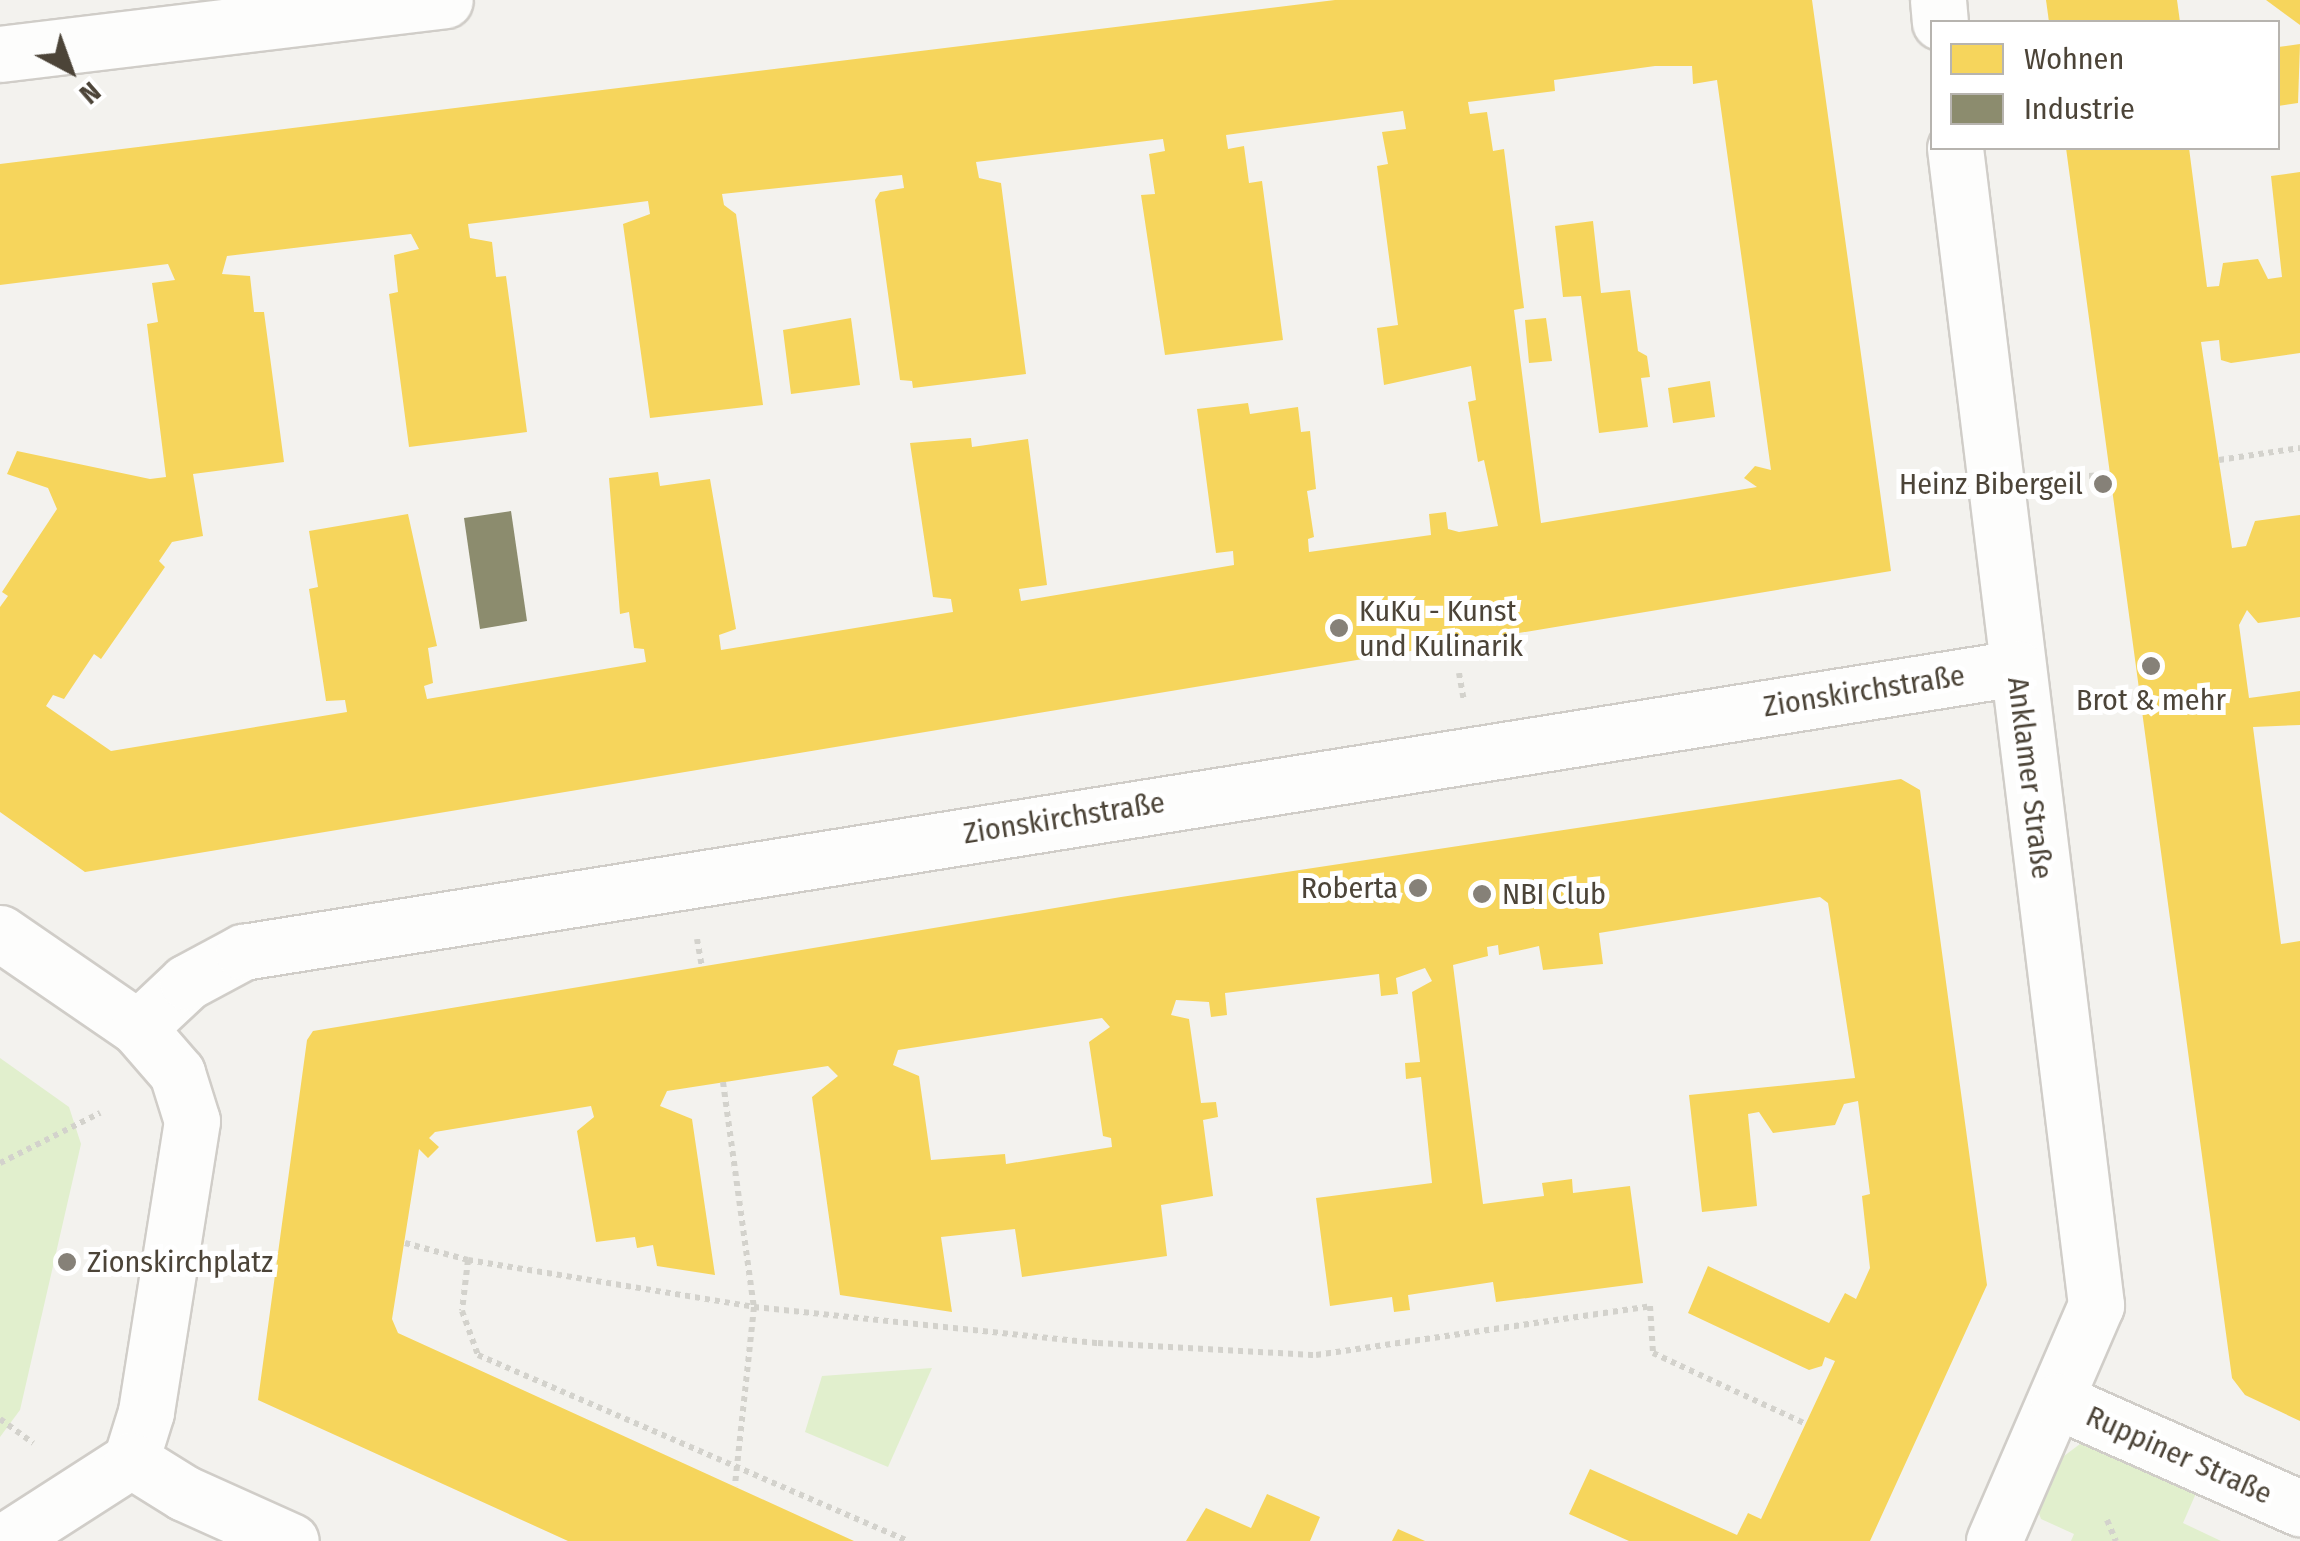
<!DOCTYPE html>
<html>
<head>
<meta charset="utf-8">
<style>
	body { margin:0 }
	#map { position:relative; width:2300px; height:1541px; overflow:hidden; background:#f3f2ee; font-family:"Fira Sans Condensed",sans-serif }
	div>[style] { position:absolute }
	.green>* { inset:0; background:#e1efcd }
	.homes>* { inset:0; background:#f6d55c }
	.industry>* { inset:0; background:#8c8c6e }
	.path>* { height:6px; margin-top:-3px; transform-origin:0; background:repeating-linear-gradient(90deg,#d3d2cc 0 5px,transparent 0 10px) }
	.roads { filter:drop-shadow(2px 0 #d0cdc8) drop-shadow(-2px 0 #d0cdc8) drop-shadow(0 2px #d0cdc8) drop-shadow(0 -2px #d0cdc8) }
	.street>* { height:55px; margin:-27.5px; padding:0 27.5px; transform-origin:27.5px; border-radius:27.5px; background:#fdfdfc }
	.dots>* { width:28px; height:28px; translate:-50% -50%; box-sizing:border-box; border:5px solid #fff; border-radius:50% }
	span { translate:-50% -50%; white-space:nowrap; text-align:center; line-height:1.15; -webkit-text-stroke:10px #fff; paint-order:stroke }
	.poi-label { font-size:30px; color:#4c4438 }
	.right { translate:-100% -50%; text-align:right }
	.left { translate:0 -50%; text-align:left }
	.street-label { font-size:30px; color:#4c4438 }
	.legend { position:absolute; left:1930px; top:20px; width:350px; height:130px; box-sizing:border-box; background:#fff; border:2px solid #b7b4af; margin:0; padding:12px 18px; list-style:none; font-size:30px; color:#4c4438 }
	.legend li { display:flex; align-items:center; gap:20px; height:50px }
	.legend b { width:50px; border:2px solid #b7b4af }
	.north { position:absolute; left:20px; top:20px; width:100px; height:100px; -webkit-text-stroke:8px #fff; paint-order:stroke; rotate:139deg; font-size:28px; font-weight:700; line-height:40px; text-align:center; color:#4c4438 }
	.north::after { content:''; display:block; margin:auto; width:35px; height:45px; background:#4c4438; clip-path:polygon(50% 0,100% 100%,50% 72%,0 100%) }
</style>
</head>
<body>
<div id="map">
	<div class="green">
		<i style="clip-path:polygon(0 1058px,69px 1107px,81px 1144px,20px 1410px,0 1437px)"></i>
		<i style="clip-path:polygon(932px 1368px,888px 1467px,805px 1432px,822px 1376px)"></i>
		<i style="clip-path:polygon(2080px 1444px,2097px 1444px,2197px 1491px,2183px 1523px,2221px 1541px,2071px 1541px,2074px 1534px,2041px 1519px,2037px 1508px,2056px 1462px)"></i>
	</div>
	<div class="homes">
		<i style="clip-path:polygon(evenodd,1335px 0,1812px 0,1891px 571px,85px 872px,0 812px,0 607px,8px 596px,2px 592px,57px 509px,48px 488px,7px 474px,17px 451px,150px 479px,166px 477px,147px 324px,158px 322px,152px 283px,175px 280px,168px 264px,0 285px,0 164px,1335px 0,1655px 66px,1692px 66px,1693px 84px,1717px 80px,1771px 470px,1755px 466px,1744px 478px,1757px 487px,1541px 523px,1514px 310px,1524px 308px,1504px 149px,1493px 151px,1487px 112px,1470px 114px,1468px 102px,1555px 91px,1554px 80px,1655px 66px,1335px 0,1403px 111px,1406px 129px,1382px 132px,1388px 164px,1377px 166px,1398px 325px,1377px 328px,1384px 385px,1471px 366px,1476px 400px,1468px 402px,1478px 462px,1484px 460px,1498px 526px,1459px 532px,1448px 529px,1446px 512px,1429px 514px,1431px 535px,1309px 552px,1308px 539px,1314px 537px,1307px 491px,1316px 489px,1310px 431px,1301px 432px,1298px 407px,1250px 414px,1248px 403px,1197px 409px,1216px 553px,1233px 551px,1234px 565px,1021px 601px,1019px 589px,1047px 585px,1028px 439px,972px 447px,971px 438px,910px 443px,933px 597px,951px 599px,953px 612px,721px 650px,719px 635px,736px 629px,710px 479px,660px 486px,658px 472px,609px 478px,620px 614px,629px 612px,634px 648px,644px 649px,646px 662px,427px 699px,424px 686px,433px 683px,428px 648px,437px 646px,408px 514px,309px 531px,318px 587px,309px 589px,326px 701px,345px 700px,347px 712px,111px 751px,46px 706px,53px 695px,64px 699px,94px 654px,101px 659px,165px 567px,159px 561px,172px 542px,203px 536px,193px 474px,284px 462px,264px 312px,254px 312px,250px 276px,222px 274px,227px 256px,411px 234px,419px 249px,394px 255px,398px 292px,389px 294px,409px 447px,527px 432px,506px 276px,496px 277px,492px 242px,470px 238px,468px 224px,648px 201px,650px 214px,623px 224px,650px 418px,763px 405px,736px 214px,724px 205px,722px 194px,902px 175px,904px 188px,880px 192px,875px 200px,900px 380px,912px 381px,913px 388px,1026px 374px,1001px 183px,979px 178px,976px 162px,1163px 139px,1165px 151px,1149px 154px,1155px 194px,1141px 195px,1165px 355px,1283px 340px,1262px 181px,1249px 183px,1244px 146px,1228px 149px,1226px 135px,1403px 111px)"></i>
		<i style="clip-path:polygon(2046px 0,2177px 0,2180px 22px,2049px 22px)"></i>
		<i style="clip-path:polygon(2266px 0,2300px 0,2300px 25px)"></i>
		<i style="clip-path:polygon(2300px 44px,2298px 103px,2278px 106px,2278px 47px)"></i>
		<i style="clip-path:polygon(2066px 148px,2189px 148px,2207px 287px,2219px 286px,2223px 263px,2258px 259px,2268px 279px,2282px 277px,2271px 176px,2300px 172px,2300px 353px,2231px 363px,2221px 360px,2219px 340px,2201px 342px,2232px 548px,2246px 546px,2255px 521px,2300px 515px,2300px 617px,2258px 623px,2247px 610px,2239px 625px,2249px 698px,2300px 691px,2300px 725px,2253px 727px,2281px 944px,2300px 941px,2300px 1421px,2245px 1395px,2232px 1378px)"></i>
		<i style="clip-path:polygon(1593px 221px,1601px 293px,1630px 290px,1638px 351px,1647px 356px,1650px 377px,1641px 378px,1648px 427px,1599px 433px,1581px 296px,1563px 297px,1555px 226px)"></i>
		<i style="clip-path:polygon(851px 318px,860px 385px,791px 394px,783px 330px)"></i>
		<i style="clip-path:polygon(1546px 318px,1552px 361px,1529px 363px,1525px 320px)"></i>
		<i style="clip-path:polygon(1710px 381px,1715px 417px,1673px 423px,1668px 388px)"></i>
		<i style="clip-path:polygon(evenodd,1901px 779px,1920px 790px,1987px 1285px,1870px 1541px,1629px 1541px,1569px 1514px,1590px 1469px,1737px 1535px,1748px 1513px,1761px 1519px,1835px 1361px,1825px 1357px,1822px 1366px,1809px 1370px,1688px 1313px,1708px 1266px,1829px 1323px,1845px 1293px,1856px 1299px,1870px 1268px,1862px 1196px,1870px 1194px,1858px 1101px,1844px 1104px,1835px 1125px,1773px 1133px,1759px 1112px,1748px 1114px,1757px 1206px,1702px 1212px,1689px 1095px,1855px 1078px,1828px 903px,1820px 897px,1599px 933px,1603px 964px,1543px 970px,1539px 946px,1499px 955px,1498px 945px,1487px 947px,1488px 956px,1453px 965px,1483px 1204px,1544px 1196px,1542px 1183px,1572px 1179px,1573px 1193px,1630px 1186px,1643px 1283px,1496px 1302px,1493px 1282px,1408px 1295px,1410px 1310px,1394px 1312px,1392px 1297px,1330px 1306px,1316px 1198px,1432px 1183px,1421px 1077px,1406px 1079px,1405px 1063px,1420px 1062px,1412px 992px,1432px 981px,1425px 968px,1396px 978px,1398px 994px,1381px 996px,1379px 974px,1225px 993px,1227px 1015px,1211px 1017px,1209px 1002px,1176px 1000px,1171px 1015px,1189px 1019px,1201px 1103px,1216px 1102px,1218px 1117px,1203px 1120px,1213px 1196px,1161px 1205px,1167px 1256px,1022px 1277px,1015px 1229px,941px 1237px,952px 1312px,840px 1295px,812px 1097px,838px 1076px,828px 1066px,667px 1091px,660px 1106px,692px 1119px,715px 1275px,657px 1266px,653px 1245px,637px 1248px,635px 1237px,596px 1242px,577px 1131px,594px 1117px,591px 1106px,435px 1132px,429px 1138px,439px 1147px,428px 1158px,419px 1149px,392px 1319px,398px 1333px,854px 1541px,568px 1541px,258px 1400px,307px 1040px,313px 1031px,1121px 897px,1901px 779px,1102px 1018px,1110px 1027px,1089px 1042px,1103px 1136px,1111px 1138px,1112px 1147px,1006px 1164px,1005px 1154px,931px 1160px,919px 1076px,893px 1065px,898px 1050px,1102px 1018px)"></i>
		<i style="clip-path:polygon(1267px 1494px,1320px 1517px,1310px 1541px,1186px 1541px,1206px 1508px,1251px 1528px)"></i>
		<i style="clip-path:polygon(1398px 1529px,1425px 1541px,1392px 1541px)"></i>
	</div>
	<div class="industry">
		<i style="clip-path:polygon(511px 511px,527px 621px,480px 629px,464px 518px)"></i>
	</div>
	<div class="path">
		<i style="left:2219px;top:460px;width:82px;rotate:-8.4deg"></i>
		<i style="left:2089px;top:476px;width:21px;rotate:-5deg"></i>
		<i style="left:1459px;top:673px;width:28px;rotate:80deg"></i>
		<i style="left:697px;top:939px;width:28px;rotate:80deg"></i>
		<i style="left:723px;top:1082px;width:227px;rotate:82.2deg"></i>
		<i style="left:754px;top:1307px;width:180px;rotate:96.1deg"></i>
		<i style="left:0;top:1163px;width:112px;rotate:-26.6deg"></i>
		<i style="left:405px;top:1243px;width:65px;rotate:15.1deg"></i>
		<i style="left:468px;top:1260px;width:290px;rotate:9.3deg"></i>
		<i style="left:754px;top:1307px;width:346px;rotate:6deg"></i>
		<i style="left:1098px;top:1343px;width:218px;rotate:3.2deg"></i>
		<i style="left:1316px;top:1355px;width:338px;rotate:-8.3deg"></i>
		<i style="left:1650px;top:1306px;width:47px;rotate:86.3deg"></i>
		<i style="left:1653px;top:1353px;width:166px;rotate:24.9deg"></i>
		<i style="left:468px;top:1260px;width:51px;rotate:96.7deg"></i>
		<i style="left:462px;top:1311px;width:47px;rotate:70deg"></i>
		<i style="left:478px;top:1355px;width:468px;rotate:23.4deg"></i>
		<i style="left:0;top:1419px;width:41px;rotate:36deg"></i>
		<i style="left:2107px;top:1520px;width:23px;rotate:67deg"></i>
	</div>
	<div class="roads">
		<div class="street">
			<i style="left:1938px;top:0;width:22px;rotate:85deg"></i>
			<i style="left:0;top:54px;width:448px;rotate:-6.9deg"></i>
			<i style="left:1955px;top:148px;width:1166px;rotate:83.05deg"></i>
			<i style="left:2096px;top:1305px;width:257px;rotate:113.4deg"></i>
			<i style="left:0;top:933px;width:168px;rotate:34.5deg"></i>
			<i style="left:138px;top:1028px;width:60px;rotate:49.1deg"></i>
			<i style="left:177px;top:1073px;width:50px;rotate:72.6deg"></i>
			<i style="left:192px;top:1121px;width:295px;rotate:99deg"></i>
			<i style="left:146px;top:1412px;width:50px;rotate:107.4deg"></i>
			<i style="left:131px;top:1460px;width:150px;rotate:147.3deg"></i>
			<i style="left:138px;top:1028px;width:67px;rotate:-43.2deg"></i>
			<i style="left:187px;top:982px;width:64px;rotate:-28.2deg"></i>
			<i style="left:243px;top:952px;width:1796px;rotate:-9.1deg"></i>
			<i style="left:2058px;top:1401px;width:265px;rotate:23.9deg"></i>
			<i style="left:131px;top:1460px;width:62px;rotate:31.9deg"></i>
			<i style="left:184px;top:1493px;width:117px;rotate:24.2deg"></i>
		</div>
	</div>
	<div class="dots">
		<i style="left:2103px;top:484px;background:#868178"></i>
		<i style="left:1339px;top:628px;background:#868178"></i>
		<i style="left:2151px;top:666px;background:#868178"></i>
		<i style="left:1418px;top:888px;background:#868178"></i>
		<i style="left:1482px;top:894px;background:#868178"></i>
		<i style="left:67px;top:1262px;background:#868178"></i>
	</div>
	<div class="poi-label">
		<span class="right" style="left:2083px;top:484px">Heinz Bibergeil</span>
		<span class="left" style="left:1359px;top:628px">KuKu - Kunst<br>und Kulinarik</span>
		<span style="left:2151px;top:700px">Brot &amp; mehr</span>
		<span class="right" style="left:1398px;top:888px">Roberta</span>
		<span class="left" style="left:1502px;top:894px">NBI Club</span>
		<span class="left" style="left:87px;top:1262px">Zionskirchplatz</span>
	</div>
	<div class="street-label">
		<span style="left:1864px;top:691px;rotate:-9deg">Zionskirchstraße</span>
		<span style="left:2030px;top:778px;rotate:83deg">Anklamer Straße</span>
		<span style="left:1064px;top:818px;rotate:-9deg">Zionskirchstraße</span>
		<span style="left:2179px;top:1455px;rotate:24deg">Ruppiner Straße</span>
	</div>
	<ul class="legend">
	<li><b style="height:28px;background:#f6d55c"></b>Wohnen</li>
	<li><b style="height:28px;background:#8c8c6e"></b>Industrie</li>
	</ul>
	<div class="north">N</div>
</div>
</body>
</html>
